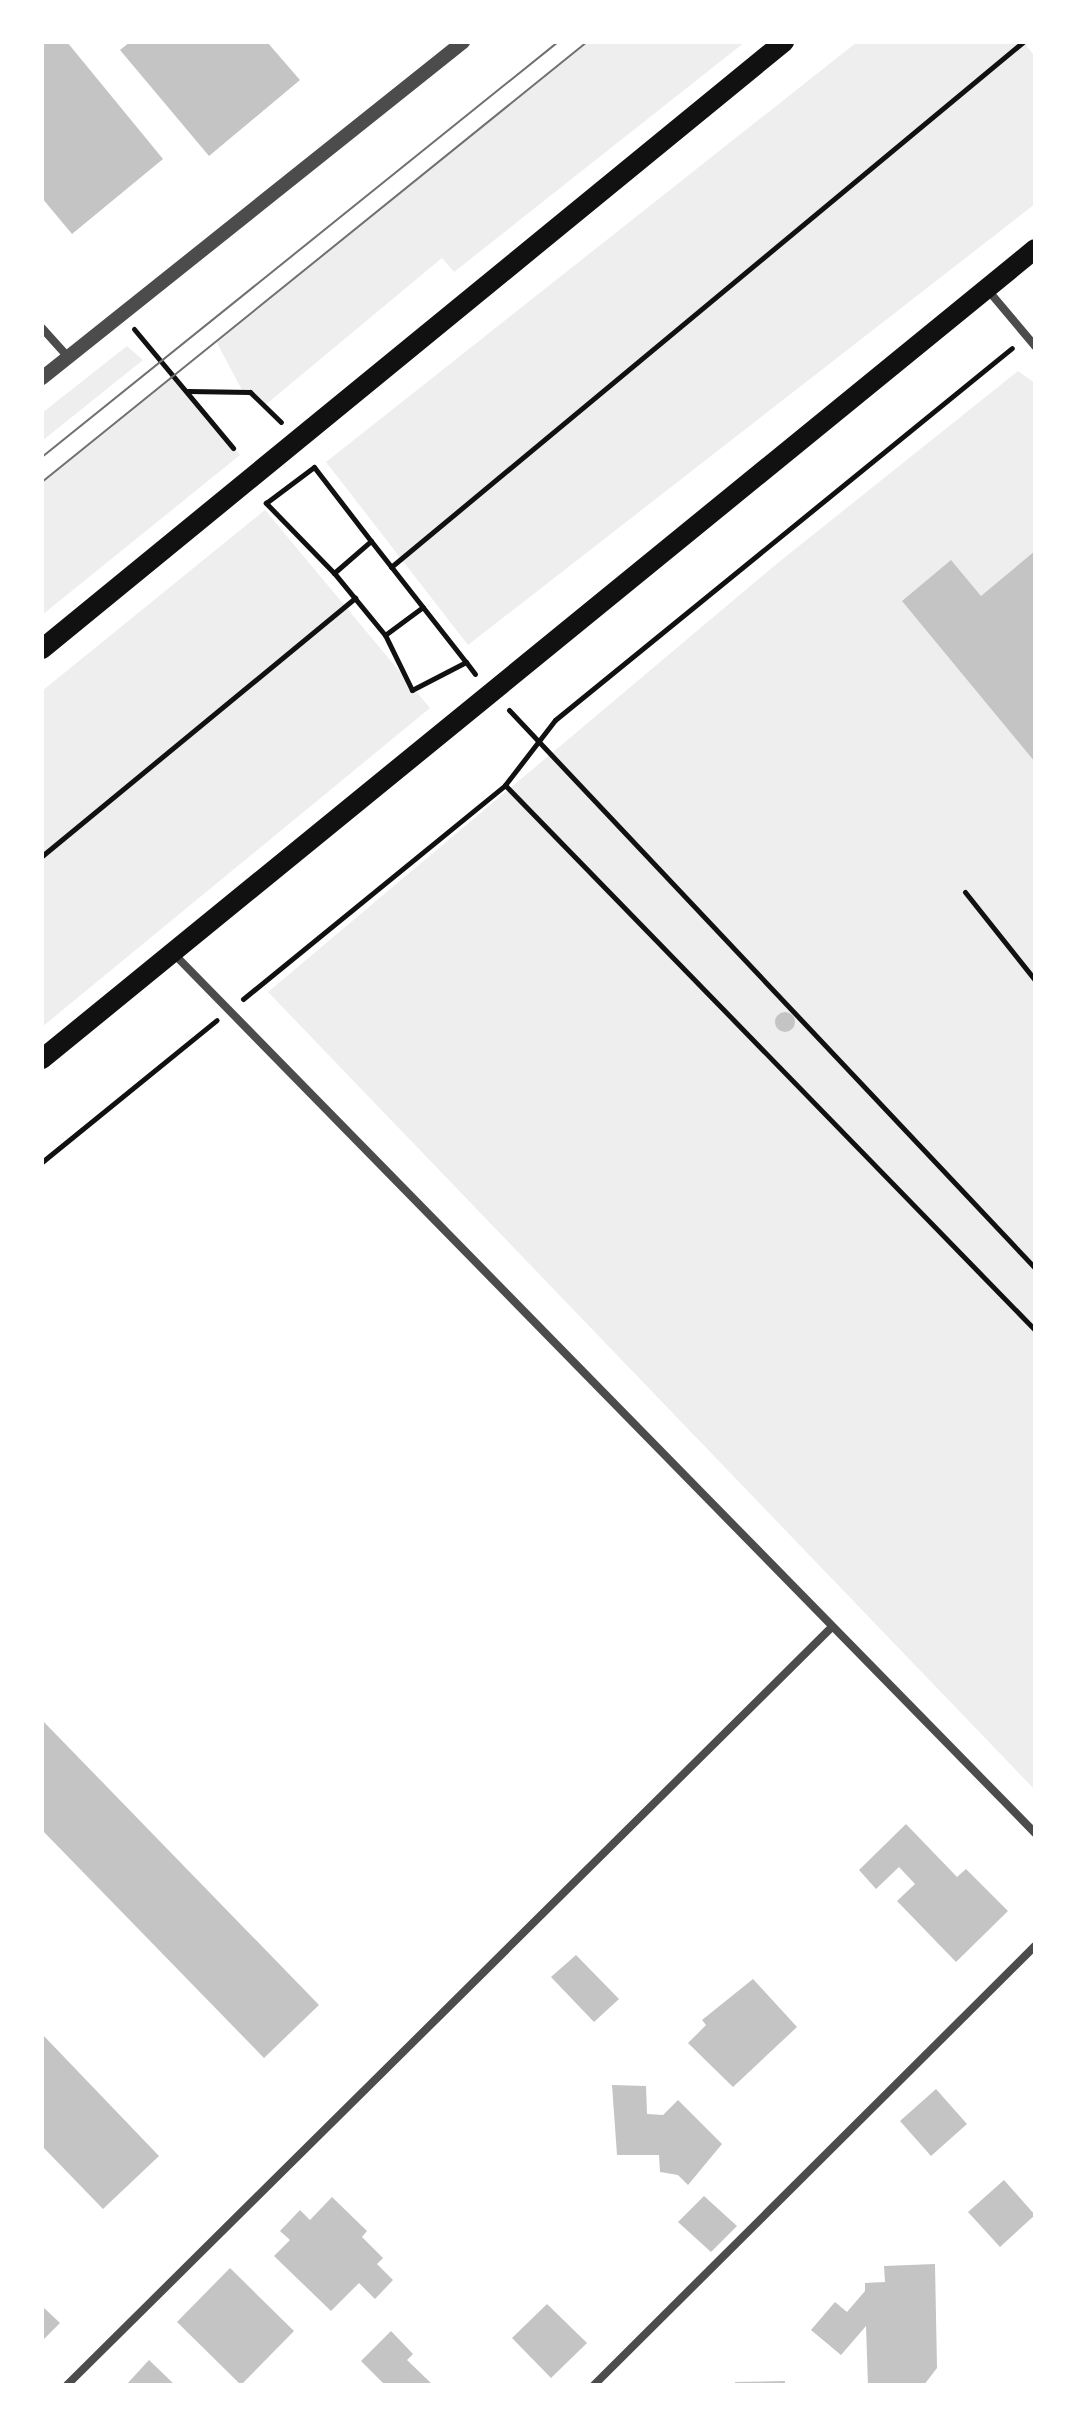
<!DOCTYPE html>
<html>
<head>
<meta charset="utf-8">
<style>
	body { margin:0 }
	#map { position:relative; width:1077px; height:2427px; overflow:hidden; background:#fff; font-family:Commissioner,sans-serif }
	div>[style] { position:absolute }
	.green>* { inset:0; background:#eee }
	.building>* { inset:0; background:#c4c4c4 }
	.round { border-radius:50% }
	.path>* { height:5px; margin:-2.5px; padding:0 2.5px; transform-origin:2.5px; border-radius:2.5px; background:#111 }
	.minor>* { height:8px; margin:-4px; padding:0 4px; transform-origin:4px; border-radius:4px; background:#4c4c4c }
	.tertiary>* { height:14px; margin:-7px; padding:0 7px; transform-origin:7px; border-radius:7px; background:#4c4c4c }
	.primary>* { height:20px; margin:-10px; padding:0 10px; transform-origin:10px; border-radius:10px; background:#111 }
	.tram>* { height:2px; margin:-1px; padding:0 1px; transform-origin:1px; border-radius:1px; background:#707070 }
	span { translate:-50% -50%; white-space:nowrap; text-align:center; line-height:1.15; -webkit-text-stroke:6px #fff; paint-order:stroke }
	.frame { position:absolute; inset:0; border:44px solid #fff; pointer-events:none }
</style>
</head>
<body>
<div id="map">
	<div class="green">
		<i style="clip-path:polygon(587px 42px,745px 42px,454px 272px,442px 258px,264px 406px,243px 392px,216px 341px)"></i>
		<i style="clip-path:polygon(857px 42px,1024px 42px,1035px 57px,1035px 204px,468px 645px,326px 462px)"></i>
		<i style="clip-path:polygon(127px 346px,143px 360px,42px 441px,42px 413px)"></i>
		<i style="clip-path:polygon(1018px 371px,1035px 383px,1035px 1790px,268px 992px,779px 562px)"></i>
		<i style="clip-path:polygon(173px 375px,240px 455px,42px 615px,42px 482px)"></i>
		<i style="clip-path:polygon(265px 510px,430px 708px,42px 1027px,42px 691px)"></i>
	</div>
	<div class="building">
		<i style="clip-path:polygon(42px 42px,67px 42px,163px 159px,72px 234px,42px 198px)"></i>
		<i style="clip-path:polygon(130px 42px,267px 42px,300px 80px,209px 156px,120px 50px)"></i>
		<i style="clip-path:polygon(1035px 551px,1035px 762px,902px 601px,951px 560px,981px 596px)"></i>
		<i class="round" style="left:775px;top:1012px;width:20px;height:20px"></i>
		<i style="clip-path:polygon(42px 1720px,319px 2005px,264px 2058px,42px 1830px)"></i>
		<i style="clip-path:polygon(906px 1824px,957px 1877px,966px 1869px,1008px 1911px,956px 1962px,897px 1901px,915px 1884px,899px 1867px,876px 1889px,859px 1870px)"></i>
		<i style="clip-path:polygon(576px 1955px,619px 1999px,594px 2022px,551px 1977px)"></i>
		<i style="clip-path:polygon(753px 1979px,797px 2027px,733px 2087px,688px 2043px,706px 2025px,702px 2020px)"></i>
		<i style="clip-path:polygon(42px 2034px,159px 2156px,103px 2209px,42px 2146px)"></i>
		<i style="clip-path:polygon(612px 2085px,646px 2086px,647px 2114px,663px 2115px,678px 2100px,722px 2144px,688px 2185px,678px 2175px,660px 2172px,659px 2155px,617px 2155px)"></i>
		<i style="clip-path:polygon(936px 2089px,967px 2124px,931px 2156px,900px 2121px)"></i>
		<i style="clip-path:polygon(1004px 2180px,1035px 2215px,1000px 2247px,968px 2212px)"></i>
		<i style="clip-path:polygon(704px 2196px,737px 2226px,711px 2252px,678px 2222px)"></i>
		<i style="clip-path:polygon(332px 2197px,367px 2231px,362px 2237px,383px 2258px,377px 2264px,393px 2280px,375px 2299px,359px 2283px,331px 2311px,274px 2256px,290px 2240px,280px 2231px,300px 2210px,310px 2220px)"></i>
		<i style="clip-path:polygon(935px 2264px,937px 2368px,924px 2385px,868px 2385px,866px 2326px,841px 2355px,811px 2330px,835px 2302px,847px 2312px,865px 2291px,865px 2283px,885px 2282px,884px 2266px)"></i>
		<i style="clip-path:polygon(230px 2268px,294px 2331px,241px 2385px,177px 2322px)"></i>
		<i style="clip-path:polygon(547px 2304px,587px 2343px,551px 2378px,512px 2338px)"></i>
		<i style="clip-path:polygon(42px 2306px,60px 2323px,42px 2341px)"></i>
		<i style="clip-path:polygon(391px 2331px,413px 2354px,407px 2360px,433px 2385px,385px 2385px,361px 2361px)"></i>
		<i style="clip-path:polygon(149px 2360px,175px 2385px,126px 2385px)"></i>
		<i style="clip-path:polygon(785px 2381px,785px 2385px,735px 2385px,735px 2382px)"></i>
	</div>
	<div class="path">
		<i style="left:134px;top:329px;width:155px;rotate:50.2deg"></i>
		<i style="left:188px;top:391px;width:62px;rotate:0.9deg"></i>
		<i style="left:250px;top:392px;width:43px;rotate:44.1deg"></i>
		<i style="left:314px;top:467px;width:93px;rotate:52.4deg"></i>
		<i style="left:371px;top:541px;width:154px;rotate:51.9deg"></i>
		<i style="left:466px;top:662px;width:61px;rotate:152.6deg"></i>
		<i style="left:412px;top:690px;width:61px;rotate:-116.1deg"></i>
		<i style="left:385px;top:635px;width:80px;rotate:-129.4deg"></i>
		<i style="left:334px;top:573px;width:98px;rotate:-134.2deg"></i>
		<i style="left:266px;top:503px;width:60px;rotate:-36.9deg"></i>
		<i style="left:391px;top:567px;width:822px;rotate:-39.72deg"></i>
		<i style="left:334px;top:573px;width:49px;rotate:-40.9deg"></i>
		<i style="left:385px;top:635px;width:47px;rotate:-36.4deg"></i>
		<i style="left:466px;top:662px;width:15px;rotate:53deg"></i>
		<i style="left:509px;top:710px;width:767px;rotate:46.69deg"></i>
		<i style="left:505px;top:785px;width:760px;rotate:45.8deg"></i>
		<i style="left:42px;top:856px;width:406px;rotate:-39.5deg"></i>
		<i style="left:965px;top:892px;width:112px;rotate:51.5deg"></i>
		<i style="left:243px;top:999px;width:338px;rotate:-39.2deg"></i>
		<i style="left:505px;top:785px;width:82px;rotate:-52.4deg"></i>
		<i style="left:555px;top:720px;width:589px;rotate:-39.15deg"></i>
		<i style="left:42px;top:1162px;width:225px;rotate:-39.1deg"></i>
	</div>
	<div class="minor">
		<i style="left:987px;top:289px;width:75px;rotate:49.9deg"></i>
		<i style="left:42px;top:328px;width:39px;rotate:48deg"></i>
		<i style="left:173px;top:953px;width:1232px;rotate:45.59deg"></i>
		<i style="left:67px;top:2385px;width:1077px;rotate:-44.74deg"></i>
		<i style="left:594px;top:2385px;width:622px;rotate:-44.87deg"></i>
	</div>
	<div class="tertiary">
		<i style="left:42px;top:378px;width:539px;rotate:-38.59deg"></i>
	</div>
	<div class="primary">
		<i style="left:42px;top:649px;width:959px;rotate:-39.29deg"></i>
		<i style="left:42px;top:1059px;width:1281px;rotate:-39.2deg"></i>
	</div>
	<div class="tram">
		<i style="left:42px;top:457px;width:662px;rotate:-38.81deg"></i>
		<i style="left:42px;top:482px;width:700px;rotate:-38.92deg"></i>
	</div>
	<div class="frame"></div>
</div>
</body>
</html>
